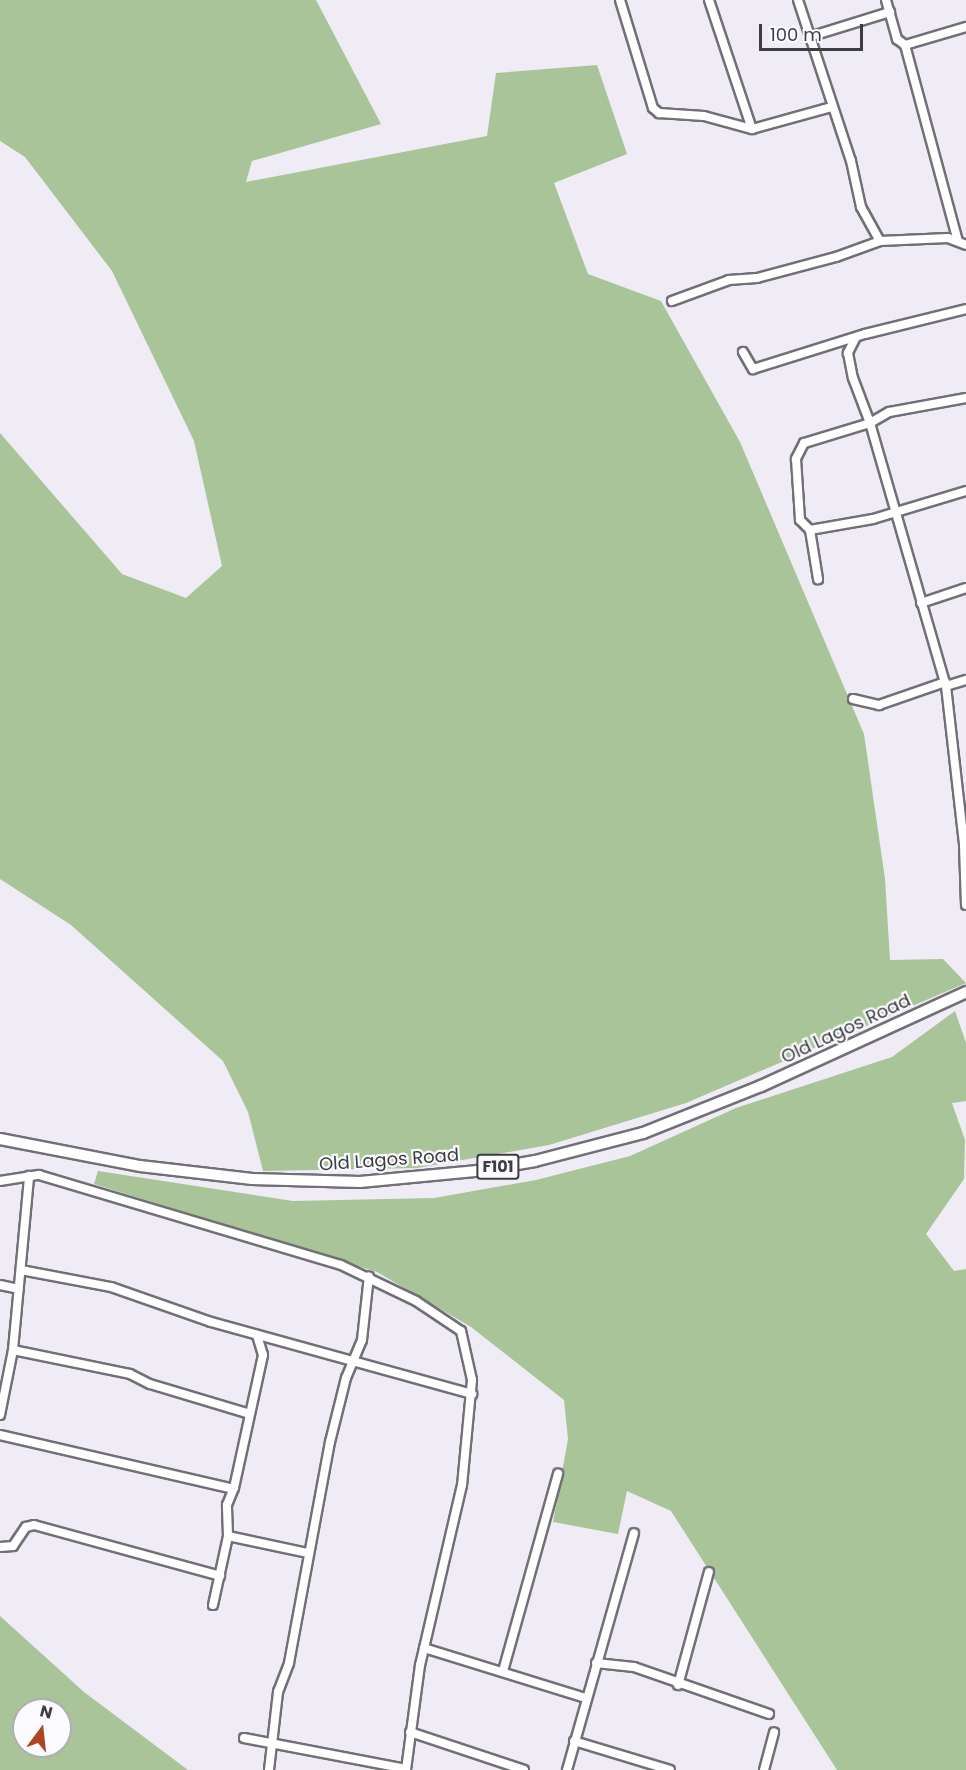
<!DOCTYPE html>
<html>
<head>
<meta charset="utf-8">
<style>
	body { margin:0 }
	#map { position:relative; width:966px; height:1770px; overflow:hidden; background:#efecf5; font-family:Poppins,sans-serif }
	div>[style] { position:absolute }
	.forest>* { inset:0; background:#a9c498 }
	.roads { filter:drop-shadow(2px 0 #726f77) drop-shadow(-2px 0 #726f77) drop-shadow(0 2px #726f77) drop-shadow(0 -2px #726f77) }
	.minor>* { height:8px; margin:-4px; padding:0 4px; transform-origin:4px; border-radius:4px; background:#fff }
	.major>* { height:10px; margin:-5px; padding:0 5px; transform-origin:5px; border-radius:5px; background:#fff }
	span { translate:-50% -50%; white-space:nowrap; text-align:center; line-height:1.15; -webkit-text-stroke:4.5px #fbfafe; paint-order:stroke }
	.shield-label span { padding:2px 4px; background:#fbfafe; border:2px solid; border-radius:4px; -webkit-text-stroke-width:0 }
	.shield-label { font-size:16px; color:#3d3c40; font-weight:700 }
	.street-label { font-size:18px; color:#3d3c40 }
	.north { position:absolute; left:12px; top:1698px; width:60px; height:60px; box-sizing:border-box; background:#fbfafe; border:2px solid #afaeb2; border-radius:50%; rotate:15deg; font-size:16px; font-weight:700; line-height:24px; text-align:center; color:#3d3c40 }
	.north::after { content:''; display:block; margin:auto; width:21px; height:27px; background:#ad4522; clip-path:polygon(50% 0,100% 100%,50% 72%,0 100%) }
	.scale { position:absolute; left:759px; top:24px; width:104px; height:27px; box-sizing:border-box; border:3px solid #3d3c40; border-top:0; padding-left:8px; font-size:18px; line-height:21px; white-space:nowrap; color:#3d3c40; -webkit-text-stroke:4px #fbfafe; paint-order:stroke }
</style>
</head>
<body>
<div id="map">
	<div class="forest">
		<i style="clip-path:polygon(0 0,316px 0,381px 124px,252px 161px,246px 182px,487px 136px,496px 73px,597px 65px,627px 154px,554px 183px,588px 274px,661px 301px,740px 442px,864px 734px,885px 879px,890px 960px,943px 959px,966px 983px,686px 1103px,549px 1145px,417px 1168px,263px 1171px,248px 1112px,223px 1061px,71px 925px,0 879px,0 433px,122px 574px,186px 598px,222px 566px,194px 441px,112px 271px,25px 157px,0 141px)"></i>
		<i style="clip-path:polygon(955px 1011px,966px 1043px,966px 1101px,952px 1103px,965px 1140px,964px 1179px,926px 1234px,954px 1271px,966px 1269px,966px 1770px,837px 1770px,671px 1511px,627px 1491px,618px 1534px,553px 1522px,568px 1439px,564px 1400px,471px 1327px,377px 1272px,94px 1184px,98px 1171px,293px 1201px,434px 1198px,536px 1180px,630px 1156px,736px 1108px,892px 1057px)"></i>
		<i style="clip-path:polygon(evenodd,0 1616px,84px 1692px,188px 1770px,0 1770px,0 1616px,24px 1710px,60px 1710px,60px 1746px,24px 1746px,24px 1710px)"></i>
	</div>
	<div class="roads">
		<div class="minor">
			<i style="left:620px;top:0;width:113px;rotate:73deg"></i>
			<i style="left:653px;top:108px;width:8px;rotate:40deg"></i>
			<i style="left:659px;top:113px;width:45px;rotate:3.8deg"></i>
			<i style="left:704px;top:116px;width:50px;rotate:15.2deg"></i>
			<i style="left:752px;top:129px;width:83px;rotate:-15.4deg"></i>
			<i style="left:709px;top:0;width:136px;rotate:71.6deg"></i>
			<i style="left:798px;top:0;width:169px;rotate:71.8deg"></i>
			<i style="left:851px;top:161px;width:47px;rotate:77.7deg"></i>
			<i style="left:861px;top:207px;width:39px;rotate:61deg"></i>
			<i style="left:886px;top:0;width:41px;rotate:74.2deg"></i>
			<i style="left:897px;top:39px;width:10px;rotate:37deg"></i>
			<i style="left:905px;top:45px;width:203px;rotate:74.9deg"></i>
			<i style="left:809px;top:37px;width:85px;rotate:-17.2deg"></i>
			<i style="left:905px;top:45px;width:64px;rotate:-16.4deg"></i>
			<i style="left:672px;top:301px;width:61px;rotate:-20.2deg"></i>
			<i style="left:729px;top:280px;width:28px;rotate:-4deg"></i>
			<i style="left:757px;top:278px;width:82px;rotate:-14.9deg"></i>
			<i style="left:836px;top:257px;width:47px;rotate:-20deg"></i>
			<i style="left:880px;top:241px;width:68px;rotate:-2.5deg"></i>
			<i style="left:948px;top:238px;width:19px;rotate:21deg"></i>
			<i style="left:855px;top:339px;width:16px;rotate:117deg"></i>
			<i style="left:848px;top:353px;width:25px;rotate:79deg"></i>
			<i style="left:853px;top:378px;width:48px;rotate:69.3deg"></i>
			<i style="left:870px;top:423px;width:274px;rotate:73.9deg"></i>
			<i style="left:946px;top:686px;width:160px;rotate:83.5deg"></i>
			<i style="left:964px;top:845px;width:60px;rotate:88.1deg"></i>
			<i style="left:743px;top:352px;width:20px;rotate:60deg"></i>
			<i style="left:753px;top:369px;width:117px;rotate:-17.4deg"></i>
			<i style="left:865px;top:334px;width:104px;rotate:-13.9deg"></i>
			<i style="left:966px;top:398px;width:78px;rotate:169.7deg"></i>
			<i style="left:889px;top:412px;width:22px;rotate:150deg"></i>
			<i style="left:870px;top:423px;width:69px;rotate:163.1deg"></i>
			<i style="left:804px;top:443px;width:18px;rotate:117deg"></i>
			<i style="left:796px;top:459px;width:61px;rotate:86.2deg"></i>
			<i style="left:800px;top:520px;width:14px;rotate:45deg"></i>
			<i style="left:810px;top:530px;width:64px;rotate:-9.9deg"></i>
			<i style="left:873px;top:519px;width:97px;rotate:-16.8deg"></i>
			<i style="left:810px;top:530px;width:50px;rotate:80.7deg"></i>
			<i style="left:921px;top:603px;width:47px;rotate:-18.4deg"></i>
			<i style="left:946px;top:686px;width:21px;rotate:-17deg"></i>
			<i style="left:853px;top:699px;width:27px;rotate:13deg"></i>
			<i style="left:879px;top:705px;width:70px;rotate:-19.2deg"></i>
			<i style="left:0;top:1181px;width:39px;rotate:-9deg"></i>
			<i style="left:39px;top:1175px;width:315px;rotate:16.6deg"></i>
			<i style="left:341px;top:1265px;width:83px;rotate:25.6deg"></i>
			<i style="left:416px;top:1301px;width:54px;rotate:33.7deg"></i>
			<i style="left:461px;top:1331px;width:50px;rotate:77.3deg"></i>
			<i style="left:472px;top:1380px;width:105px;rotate:95.4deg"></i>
			<i style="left:462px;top:1485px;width:185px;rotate:103.1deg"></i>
			<i style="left:420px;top:1665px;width:106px;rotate:97.6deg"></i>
			<i style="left:21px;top:1270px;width:92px;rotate:10.7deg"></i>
			<i style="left:111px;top:1287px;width:106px;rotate:19.3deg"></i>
			<i style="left:211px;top:1322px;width:271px;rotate:15.4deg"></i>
			<i style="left:0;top:1285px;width:19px;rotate:12deg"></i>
			<i style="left:13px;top:1350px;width:119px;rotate:11.6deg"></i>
			<i style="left:130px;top:1374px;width:22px;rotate:27deg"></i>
			<i style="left:150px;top:1384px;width:104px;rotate:16.7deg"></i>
			<i style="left:0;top:1415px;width:66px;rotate:-78.7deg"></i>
			<i style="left:13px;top:1350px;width:175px;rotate:-84.7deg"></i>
			<i style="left:0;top:1435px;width:239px;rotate:13deg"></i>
			<i style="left:228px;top:1536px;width:82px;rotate:12deg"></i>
			<i style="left:0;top:1547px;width:13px;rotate:-4deg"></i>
			<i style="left:13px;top:1546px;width:23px;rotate:-56deg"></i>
			<i style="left:26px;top:1527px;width:8px;rotate:-14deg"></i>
			<i style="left:34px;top:1525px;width:193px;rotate:15.3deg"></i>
			<i style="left:213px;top:1605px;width:71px;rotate:-77.7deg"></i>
			<i style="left:228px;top:1536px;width:31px;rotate:-92deg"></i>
			<i style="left:227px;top:1505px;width:18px;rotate:-68deg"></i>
			<i style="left:234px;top:1488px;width:136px;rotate:-77.7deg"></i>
			<i style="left:263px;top:1355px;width:21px;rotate:-107deg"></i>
			<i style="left:424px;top:1648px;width:170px;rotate:17.2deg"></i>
			<i style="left:596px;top:1663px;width:38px;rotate:6deg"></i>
			<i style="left:634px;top:1667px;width:143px;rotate:19.2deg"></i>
			<i style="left:503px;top:1671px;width:205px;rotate:-74.4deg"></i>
			<i style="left:678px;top:1685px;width:117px;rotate:-74.7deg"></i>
			<i style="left:410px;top:1732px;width:120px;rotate:18.4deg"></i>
			<i style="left:244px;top:1738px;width:165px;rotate:10.8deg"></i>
			<i style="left:574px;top:1741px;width:100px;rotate:16.8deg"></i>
			<i style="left:269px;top:1770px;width:79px;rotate:-83.4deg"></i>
			<i style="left:278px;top:1692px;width:31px;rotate:-69deg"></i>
			<i style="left:289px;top:1663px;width:225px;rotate:-79.5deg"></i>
			<i style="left:330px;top:1442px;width:66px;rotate:-76deg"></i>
			<i style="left:346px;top:1378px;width:41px;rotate:-67.2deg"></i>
			<i style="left:362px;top:1340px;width:64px;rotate:-83.8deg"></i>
			<i style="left:567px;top:1770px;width:246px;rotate:-74.2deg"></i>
			<i style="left:764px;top:1770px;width:39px;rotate:-75deg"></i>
		</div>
		<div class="major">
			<i style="left:0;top:1139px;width:143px;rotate:10.9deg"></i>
			<i style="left:140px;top:1166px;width:113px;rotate:6.6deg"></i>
			<i style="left:252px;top:1179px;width:108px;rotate:1.6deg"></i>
			<i style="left:360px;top:1182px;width:118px;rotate:-5.4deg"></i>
			<i style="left:477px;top:1171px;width:59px;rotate:-9.8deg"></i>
			<i style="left:535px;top:1161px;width:112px;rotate:-14.5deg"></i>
			<i style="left:643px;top:1133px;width:127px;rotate:-21.7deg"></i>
			<i style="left:761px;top:1086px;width:226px;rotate:-24.6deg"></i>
		</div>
	</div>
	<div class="shield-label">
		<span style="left:498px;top:1167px">F101</span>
	</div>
	<div class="street-label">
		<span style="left:846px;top:1029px;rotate:-25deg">Old Lagos Road</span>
		<span style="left:389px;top:1160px;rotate:-4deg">Old Lagos Road</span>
	</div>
	<div class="north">N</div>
	<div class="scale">100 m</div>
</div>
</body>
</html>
